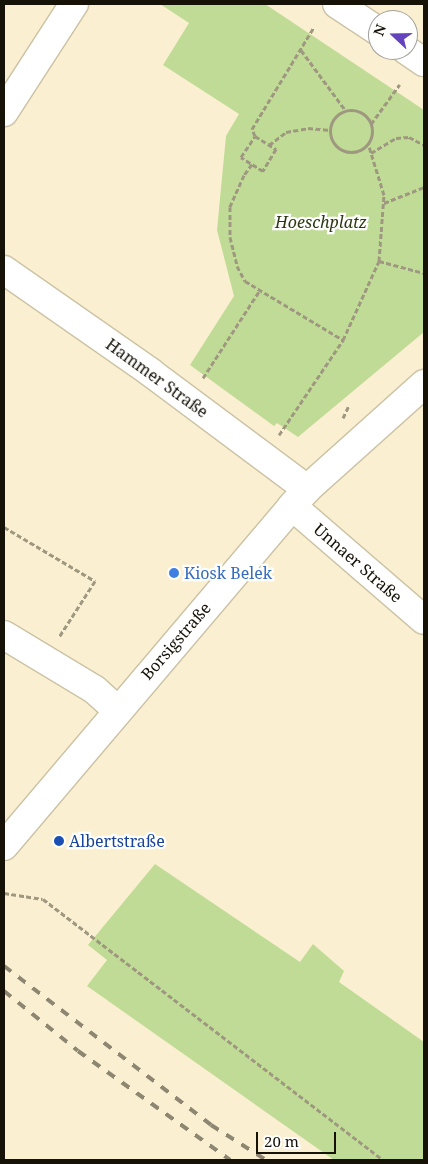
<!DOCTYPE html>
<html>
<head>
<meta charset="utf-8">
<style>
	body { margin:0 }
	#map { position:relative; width:428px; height:1164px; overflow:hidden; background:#faf0d1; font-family:"Noto Serif",serif }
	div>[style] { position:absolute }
	.green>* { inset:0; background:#c0db95 }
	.path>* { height:3px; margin-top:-1.5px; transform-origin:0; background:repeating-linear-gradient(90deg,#9f9881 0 5px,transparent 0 7.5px) }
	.path>.ring { margin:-1.5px; padding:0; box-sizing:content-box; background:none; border:3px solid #9f9881; border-radius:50% }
	.roads { filter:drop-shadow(1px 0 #cbc1a4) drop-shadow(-1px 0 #cbc1a4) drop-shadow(0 1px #cbc1a4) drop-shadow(0 -1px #cbc1a4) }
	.minor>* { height:28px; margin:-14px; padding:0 14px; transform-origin:14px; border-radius:14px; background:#fff }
	.major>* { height:28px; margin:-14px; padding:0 14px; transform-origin:14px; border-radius:14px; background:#fff }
	.rail>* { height:4px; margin-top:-2px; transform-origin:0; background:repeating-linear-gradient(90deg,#8d8671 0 9px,transparent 0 18px) }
	.dots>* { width:14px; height:14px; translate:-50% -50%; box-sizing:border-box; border:2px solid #fff; border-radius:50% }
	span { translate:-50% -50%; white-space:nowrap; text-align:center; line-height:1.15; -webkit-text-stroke:4.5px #fff; paint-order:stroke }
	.park-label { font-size:16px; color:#2d3915; font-style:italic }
	.street-label { font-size:16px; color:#161208 }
	.shop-label { font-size:16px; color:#366cbe }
	.left { translate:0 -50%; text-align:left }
	.transit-label { font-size:16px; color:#164399 }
	.frame { position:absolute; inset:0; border:5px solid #161208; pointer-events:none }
	.north { position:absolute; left:368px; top:10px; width:50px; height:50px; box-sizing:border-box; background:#fff; border:1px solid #a2a09c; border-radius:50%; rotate:291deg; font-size:14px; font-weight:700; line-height:20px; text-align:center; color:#161208 }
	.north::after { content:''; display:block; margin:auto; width:18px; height:22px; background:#6344bd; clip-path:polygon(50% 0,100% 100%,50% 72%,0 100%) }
	.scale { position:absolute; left:256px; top:1132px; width:80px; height:22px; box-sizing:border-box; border:2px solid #161208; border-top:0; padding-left:6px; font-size:15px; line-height:18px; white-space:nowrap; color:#161208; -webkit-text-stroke:4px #fff; paint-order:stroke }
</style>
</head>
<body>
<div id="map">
	<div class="green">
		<i style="clip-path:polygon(160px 4px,265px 4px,424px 110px,424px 332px,298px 437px,277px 423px,274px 426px,190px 365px,234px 296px,217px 230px,226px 136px,239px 114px,163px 65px,189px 23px)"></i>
		<i style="clip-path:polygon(155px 864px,300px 962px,313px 944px,344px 971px,339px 982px,424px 1042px,424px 1160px,334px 1160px,87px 986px,107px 960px,88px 945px)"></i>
	</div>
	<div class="path">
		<i style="left:301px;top:50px;width:76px;rotate:53.6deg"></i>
		<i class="ring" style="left:330px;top:110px;width:39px;height:39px"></i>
		<i style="left:371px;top:124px;width:49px;rotate:-54.1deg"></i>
		<i style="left:255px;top:136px;width:8px;rotate:-113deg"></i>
		<i style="left:252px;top:129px;width:119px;rotate:-58.7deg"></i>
		<i style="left:255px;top:136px;width:25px;rotate:32deg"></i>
		<i style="left:276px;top:149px;width:26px;rotate:121deg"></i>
		<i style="left:263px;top:171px;width:26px;rotate:-148deg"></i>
		<i style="left:241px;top:157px;width:25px;rotate:-56deg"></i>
		<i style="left:269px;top:145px;width:21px;rotate:-37deg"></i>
		<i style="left:286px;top:132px;width:22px;rotate:-10deg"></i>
		<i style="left:308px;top:128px;width:22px;rotate:5deg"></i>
		<i style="left:371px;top:153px;width:29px;rotate:-31deg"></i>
		<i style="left:396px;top:138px;width:13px;rotate:-4deg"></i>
		<i style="left:409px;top:137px;width:17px;rotate:28deg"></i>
		<i style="left:252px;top:164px;width:14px;rotate:126deg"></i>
		<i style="left:244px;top:175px;width:35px;rotate:114deg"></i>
		<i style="left:230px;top:207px;width:30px;rotate:90deg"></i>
		<i style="left:230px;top:237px;width:30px;rotate:76deg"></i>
		<i style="left:237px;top:266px;width:17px;rotate:62deg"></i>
		<i style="left:245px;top:281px;width:114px;rotate:31deg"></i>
		<i style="left:384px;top:203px;width:43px;rotate:-21.8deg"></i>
		<i style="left:379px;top:261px;width:47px;rotate:14.9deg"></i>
		<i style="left:203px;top:378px;width:105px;rotate:-57.1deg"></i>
		<i style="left:343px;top:418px;width:14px;rotate:-65deg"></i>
		<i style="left:279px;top:435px;width:115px;rotate:-56deg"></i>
		<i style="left:343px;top:340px;width:87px;rotate:-65.5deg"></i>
		<i style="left:379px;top:261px;width:66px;rotate:-85.7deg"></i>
		<i style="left:384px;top:195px;width:54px;rotate:-107.1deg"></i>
		<i style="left:4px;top:527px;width:106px;rotate:30.7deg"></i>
		<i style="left:95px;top:581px;width:67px;rotate:122.7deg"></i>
		<i style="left:4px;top:893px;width:39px;rotate:9deg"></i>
		<i style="left:43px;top:899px;width:429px;rotate:37.5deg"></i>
	</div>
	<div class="roads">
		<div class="minor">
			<i style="left:337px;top:4px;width:49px;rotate:33.4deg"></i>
			<i style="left:406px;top:50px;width:22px;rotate:34deg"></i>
			<i style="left:4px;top:112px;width:129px;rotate:-57.1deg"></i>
			<i style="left:4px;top:270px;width:178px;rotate:34.9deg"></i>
			<i style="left:150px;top:372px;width:196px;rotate:36.7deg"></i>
			<i style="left:292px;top:506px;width:174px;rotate:40.8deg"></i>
			<i style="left:4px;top:635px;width:106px;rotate:31.1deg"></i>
			<i style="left:95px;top:690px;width:30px;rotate:42deg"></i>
		</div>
		<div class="major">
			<i style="left:4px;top:846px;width:468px;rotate:-49.7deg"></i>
			<i style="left:307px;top:489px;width:157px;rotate:-41.9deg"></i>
		</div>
	</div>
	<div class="rail">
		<i style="left:4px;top:966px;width:261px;rotate:37.5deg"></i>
		<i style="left:211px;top:1125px;width:65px;rotate:32.5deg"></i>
		<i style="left:4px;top:991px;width:95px;rotate:39deg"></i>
		<i style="left:78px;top:1051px;width:187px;rotate:35.6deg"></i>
	</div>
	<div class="dots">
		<i style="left:174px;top:573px;background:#3f7fe0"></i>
		<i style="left:59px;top:841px;background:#1a4fb4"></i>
	</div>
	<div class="park-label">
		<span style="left:321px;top:222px">Hoeschplatz</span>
	</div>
	<div class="street-label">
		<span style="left:157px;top:378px;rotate:36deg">Hammer Straße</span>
		<span style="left:358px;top:563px;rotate:41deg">Unnaer Straße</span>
		<span style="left:176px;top:641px;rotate:-49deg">Borsigstraße</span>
	</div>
	<div class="shop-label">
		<span class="left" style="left:184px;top:573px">Kiosk Belek</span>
	</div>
	<div class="transit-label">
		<span class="left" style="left:69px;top:841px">Albertstraße</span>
	</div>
	<div class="frame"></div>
	<div class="north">N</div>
	<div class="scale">20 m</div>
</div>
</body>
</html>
